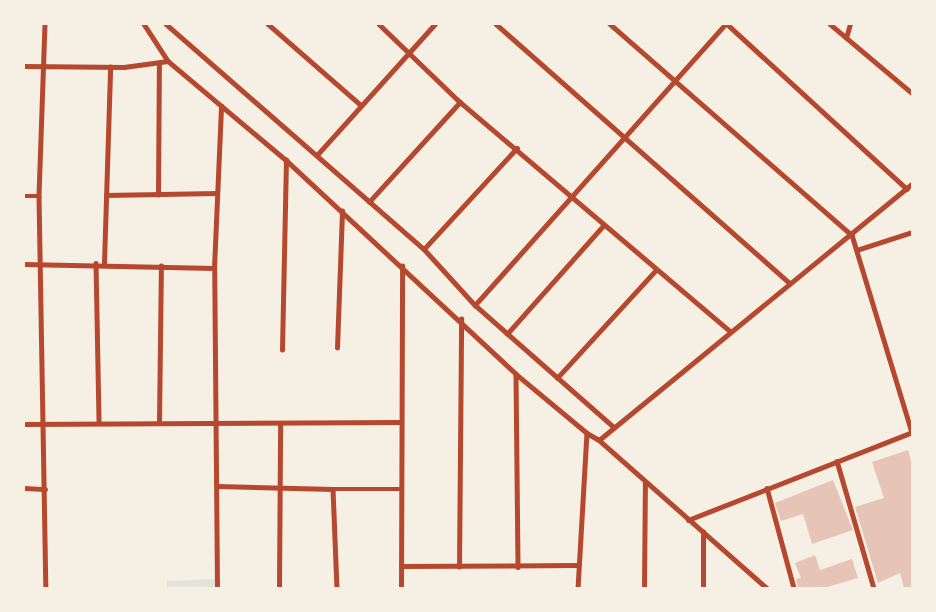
<!DOCTYPE html>
<html>
<head>
<meta charset="utf-8">
<style>
	body { margin:0 }
	#map { position:relative; width:936px; height:612px; overflow:hidden; background:#f6efe4; font-family:"Libre Baskerville",serif }
	div>[style] { position:absolute }
	.green>* { inset:0; background:#e2e4dc }
	.building>* { inset:0; background:#e6c5b7 }
	.minor>* { height:4.5px; margin:-2.25px; padding:0 2.25px; transform-origin:2.25px; border-radius:2.25px; background:#b5482f }
	span { translate:-50% -50%; white-space:nowrap; text-align:center; line-height:1.15; -webkit-text-stroke:5px #f6efe4; paint-order:stroke }
	.frame { position:absolute; inset:0; border:25px solid #f6efe4; pointer-events:none }
</style>
</head>
<body>
<div id="map">
	<div class="green">
		<i style="clip-path:polygon(216px 579px,216px 588px,167px 588px,167px 581px)"></i>
	</div>
	<div class="building">
		<i style="clip-path:polygon(908px 450px,912px 464px,912px 588px,904px 588px,900px 573px,878px 583px,855px 507px,884px 498px,872px 462px)"></i>
		<i style="clip-path:polygon(833px 480px,853px 530px,812px 544px,803px 514px,781px 521px,775px 503px)"></i>
		<i style="clip-path:polygon(815px 555px,820px 570px,852px 559px,858px 578px,824px 588px,798px 588px,796px 579px,801px 578px,795px 563px)"></i>
	</div>
	<div class="minor">
		<i style="left:45px;top:24px;width:172px;rotate:92deg"></i>
		<i style="left:39px;top:196px;width:392px;rotate:89deg"></i>
		<i style="left:144px;top:24px;width:44px;rotate:57deg"></i>
		<i style="left:168px;top:61px;width:154px;rotate:40deg"></i>
		<i style="left:286px;top:160px;width:314px;rotate:42.9deg"></i>
		<i style="left:516px;top:374px;width:92px;rotate:39.7deg"></i>
		<i style="left:587px;top:433px;width:155px;rotate:93.3deg"></i>
		<i style="left:166px;top:24px;width:342px;rotate:41.1deg"></i>
		<i style="left:424px;top:249px;width:76px;rotate:47.7deg"></i>
		<i style="left:475px;top:305px;width:185px;rotate:41.3deg"></i>
		<i style="left:268px;top:24px;width:123px;rotate:41.1deg"></i>
		<i style="left:379px;top:24px;width:112px;rotate:43.9deg"></i>
		<i style="left:460px;top:102px;width:353px;rotate:40.3deg"></i>
		<i style="left:496px;top:24px;width:392px;rotate:41.4deg"></i>
		<i style="left:610px;top:24px;width:321px;rotate:41.1deg"></i>
		<i style="left:852px;top:235px;width:207px;rotate:73.1deg"></i>
		<i style="left:727px;top:24px;width:244px;rotate:42.5deg"></i>
		<i style="left:830px;top:24px;width:107px;rotate:40.1deg"></i>
		<i style="left:846px;top:38px;width:15px;rotate:-74deg"></i>
		<i style="left:24px;top:66px;width:100px;rotate:0.6deg"></i>
		<i style="left:124px;top:67px;width:44px;rotate:-7.8deg"></i>
		<i style="left:317px;top:155px;width:176px;rotate:-48deg"></i>
		<i style="left:106px;top:195px;width:111px;rotate:-1deg"></i>
		<i style="left:158px;top:195px;width:130px;rotate:-89.6deg"></i>
		<i style="left:24px;top:196px;width:15px"></i>
		<i style="left:369px;top:202px;width:135px;rotate:-47.7deg"></i>
		<i style="left:424px;top:249px;width:137px;rotate:-47.4deg"></i>
		<i style="left:857px;top:250px;width:58px;rotate:-18.1deg"></i>
		<i style="left:96px;top:263px;width:160px;rotate:88.9deg"></i>
		<i style="left:104px;top:263px;width:196px;rotate:-88.2deg"></i>
		<i style="left:24px;top:264px;width:190px;rotate:1.2deg"></i>
		<i style="left:475px;top:305px;width:376px;rotate:-48.3deg"></i>
		<i style="left:507px;top:334px;width:144px;rotate:-48.4deg"></i>
		<i style="left:337px;top:348px;width:137px;rotate:-87.9deg"></i>
		<i style="left:282px;top:350px;width:190px;rotate:-88.8deg"></i>
		<i style="left:516px;top:374px;width:193px;rotate:89.4deg"></i>
		<i style="left:557px;top:378px;width:145px;rotate:-47.5deg"></i>
		<i style="left:159px;top:423px;width:157px;rotate:-89.3deg"></i>
		<i style="left:24px;top:424px;width:376px;rotate:-0.3deg"></i>
		<i style="left:587px;top:433px;width:14px;rotate:30deg"></i>
		<i style="left:599px;top:440px;width:404px;rotate:-39.3deg"></i>
		<i style="left:599px;top:440px;width:224px;rotate:41.4deg"></i>
		<i style="left:837px;top:461px;width:132px;rotate:73.8deg"></i>
		<i style="left:217px;top:486px;width:116px;rotate:1.5deg"></i>
		<i style="left:333px;top:489px;width:99px;rotate:87.7deg"></i>
		<i style="left:24px;top:488px;width:21px;rotate:3deg"></i>
		<i style="left:767px;top:488px;width:104px;rotate:74.9deg"></i>
		<i style="left:333px;top:489px;width:68px"></i>
		<i style="left:688px;top:520px;width:241px;rotate:-21.4deg"></i>
		<i style="left:401px;top:566px;width:176px;rotate:-0.3deg"></i>
		<i style="left:459px;top:567px;width:248px;rotate:-89.5deg"></i>
		<i style="left:217px;top:588px;width:320px;rotate:-90.5deg"></i>
		<i style="left:214px;top:268px;width:162px;rotate:-87.5deg"></i>
		<i style="left:279px;top:588px;width:163px;rotate:-89.6deg"></i>
		<i style="left:401px;top:588px;width:322px;rotate:-89.8deg"></i>
		<i style="left:644px;top:588px;width:106px;rotate:-89.5deg"></i>
		<i style="left:703px;top:588px;width:56px;rotate:-90deg"></i>
	</div>
	<div class="frame"></div>
</div>
</body>
</html>
